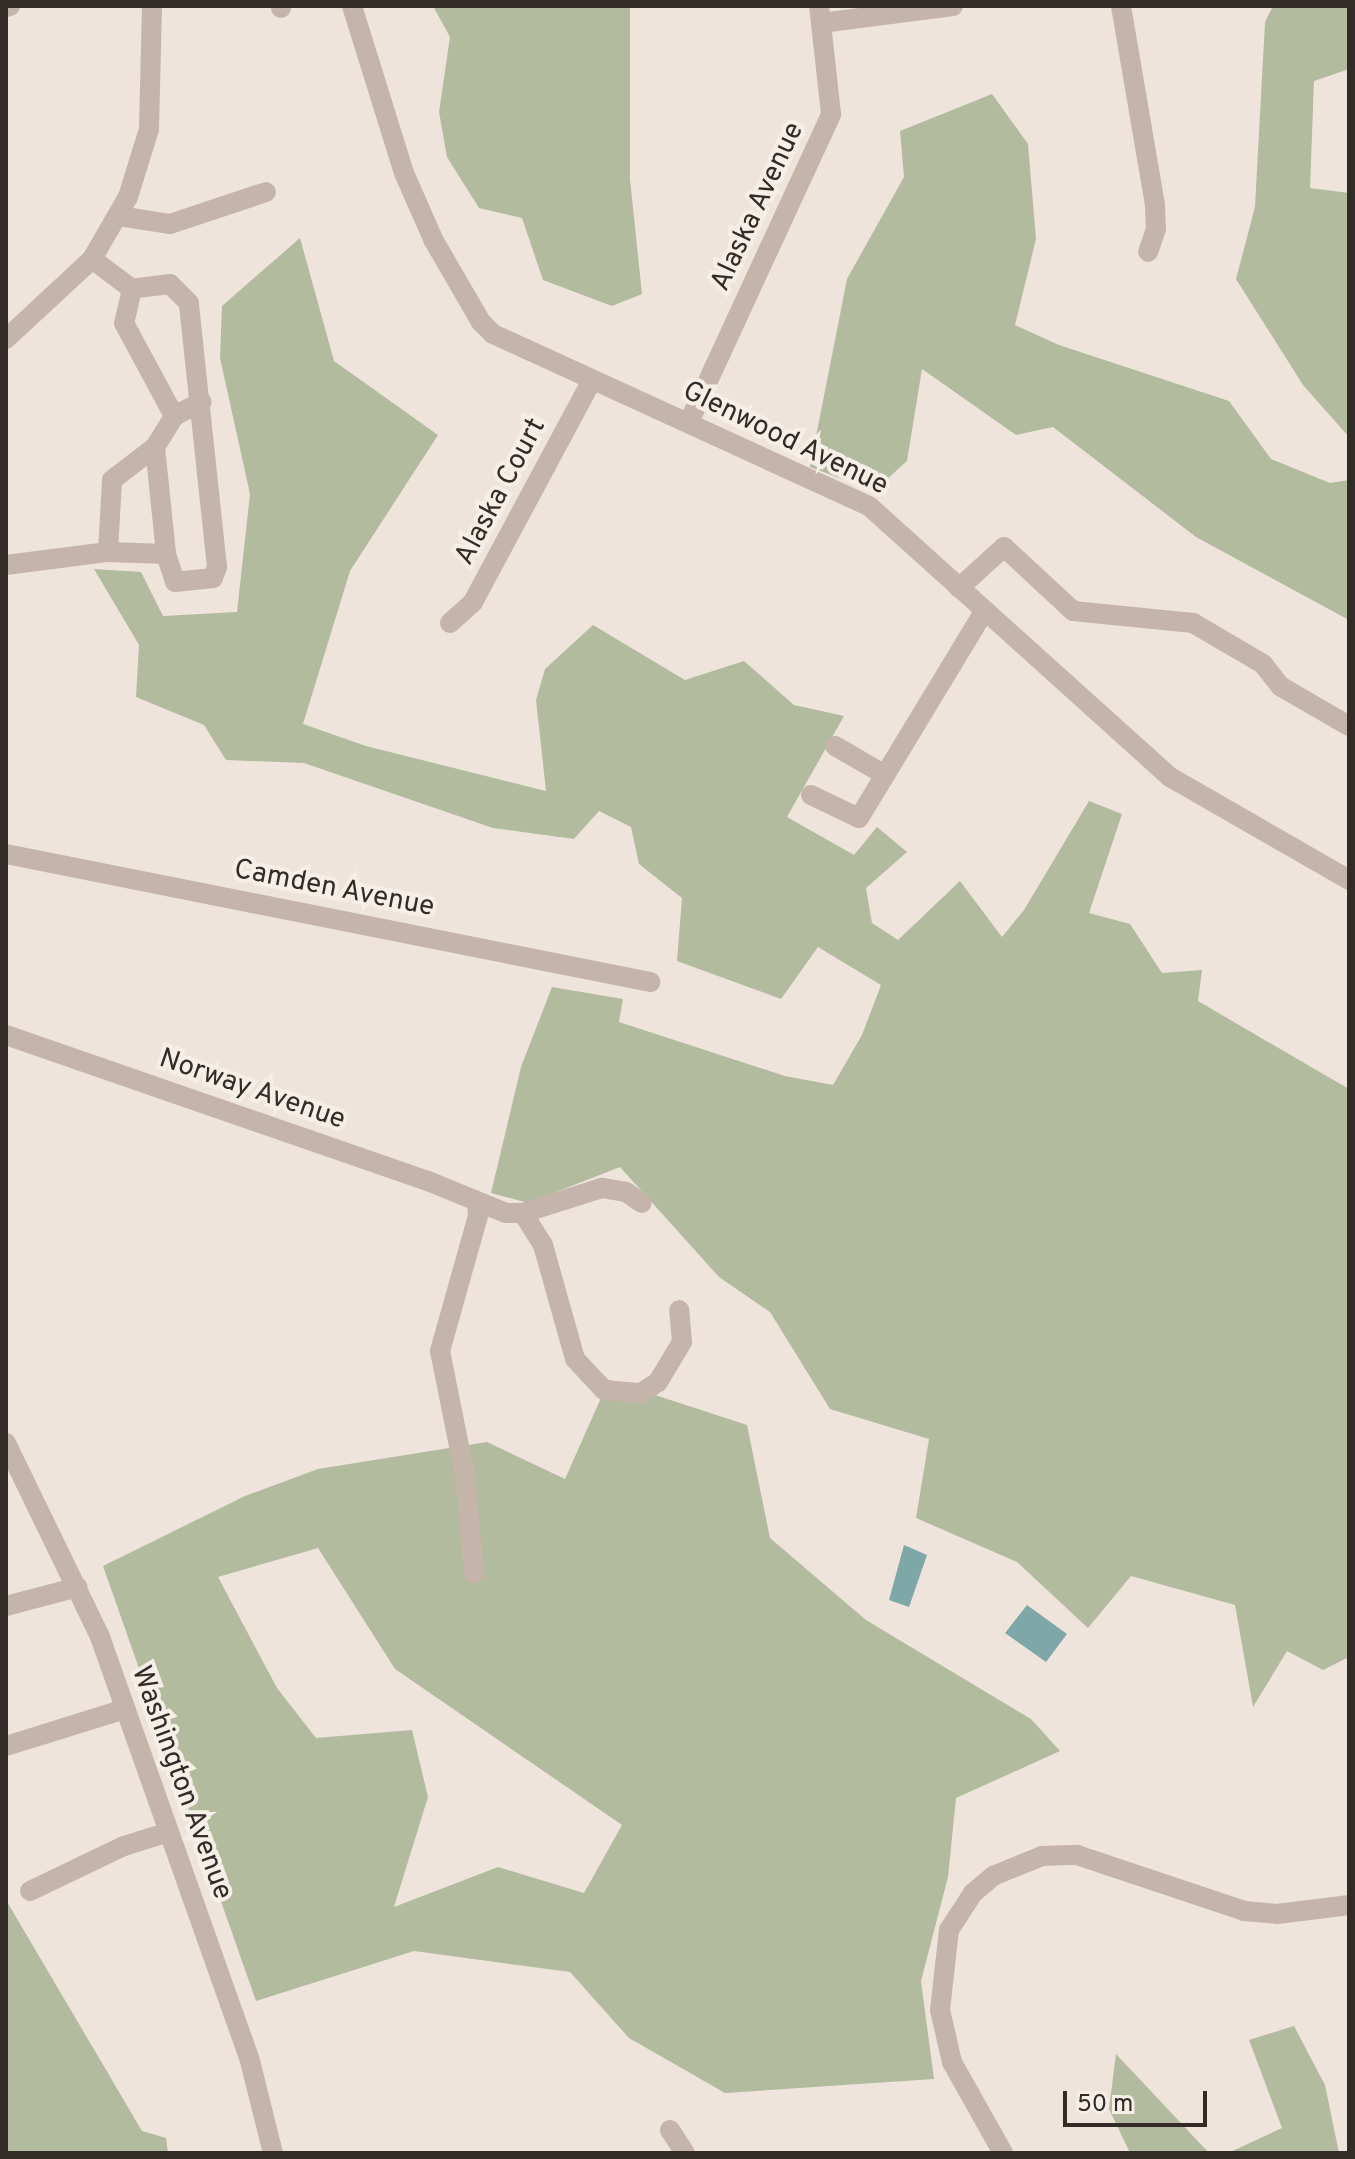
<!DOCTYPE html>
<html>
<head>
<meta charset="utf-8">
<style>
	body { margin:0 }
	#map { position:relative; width:1355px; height:2159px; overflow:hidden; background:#eee4db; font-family:Overpass,sans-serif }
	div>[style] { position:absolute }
	.green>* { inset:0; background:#b2bb9d }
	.water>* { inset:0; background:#7ea7a7 }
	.minor>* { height:20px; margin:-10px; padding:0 10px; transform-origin:10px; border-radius:10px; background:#c4b4a9 }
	span { translate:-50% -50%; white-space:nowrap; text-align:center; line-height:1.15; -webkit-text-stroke:8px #f6efe7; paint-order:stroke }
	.street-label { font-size:28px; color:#332b28 }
	.frame { position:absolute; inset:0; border:8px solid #332b28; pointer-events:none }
	.scale { position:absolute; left:1063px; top:2091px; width:144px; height:36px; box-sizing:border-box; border:4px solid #332b28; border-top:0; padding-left:10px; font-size:24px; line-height:28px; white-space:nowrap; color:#332b28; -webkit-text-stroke:6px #f6efe7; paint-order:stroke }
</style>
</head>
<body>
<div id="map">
	<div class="green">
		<i style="clip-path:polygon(433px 6px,630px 6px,630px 179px,642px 294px,612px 306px,543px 280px,522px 218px,479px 208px,447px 157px,439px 112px,450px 37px)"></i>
		<i style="clip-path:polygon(1273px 6px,1349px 6px,1349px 69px,1314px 81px,1310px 188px,1349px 193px,1349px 437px,1303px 385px,1236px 279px,1255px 207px,1265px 22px)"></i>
		<i style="clip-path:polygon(992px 94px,1028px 144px,1036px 239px,1015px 325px,1059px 345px,1229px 401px,1271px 459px,1330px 483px,1349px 480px,1349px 620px,1196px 537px,1053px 427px,1016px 435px,922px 369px,907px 461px,874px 491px,810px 467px,847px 279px,904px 177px,900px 131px)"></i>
		<i style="clip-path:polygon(300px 238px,334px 361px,438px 435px,350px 571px,303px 724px,366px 746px,546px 791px,536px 700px,545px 669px,593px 625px,685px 680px,744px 661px,794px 705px,844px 716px,787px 817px,854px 855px,877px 827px,907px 852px,866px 888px,872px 923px,898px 940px,960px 881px,1002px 937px,1024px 910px,1089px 801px,1122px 814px,1089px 913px,1130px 924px,1162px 973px,1202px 970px,1198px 1001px,1349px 1089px,1349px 1657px,1323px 1670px,1287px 1651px,1253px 1707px,1235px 1605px,1131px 1576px,1088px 1628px,1017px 1562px,916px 1518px,929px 1439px,830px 1409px,770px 1312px,719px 1277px,620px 1167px,528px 1203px,491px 1193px,521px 1067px,552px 987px,623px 999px,619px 1022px,785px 1076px,833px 1085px,862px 1035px,881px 985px,818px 947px,781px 999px,677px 961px,682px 898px,639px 864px,631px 827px,599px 811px,574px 839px,493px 828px,304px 763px,226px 760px,204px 725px,136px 697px,139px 645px,94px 569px,141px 572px,163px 616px,237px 612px,250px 494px,220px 358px,222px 306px)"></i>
		<i style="clip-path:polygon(evenodd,609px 1380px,747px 1425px,770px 1538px,866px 1620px,1031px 1719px,1060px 1751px,956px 1798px,948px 1877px,921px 1981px,934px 2079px,725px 2093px,629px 2038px,570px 1972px,414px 1951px,256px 2001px,103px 1566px,245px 1496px,318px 1469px,487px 1442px,565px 1479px,609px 1380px,318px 1548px,395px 1669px,622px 1825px,584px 1893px,498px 1867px,394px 1907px,428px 1797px,412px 1730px,316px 1738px,277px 1688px,218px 1577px,318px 1548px)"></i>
		<i style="clip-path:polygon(6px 1900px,142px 2131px,166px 2138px,168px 2153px,6px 2153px)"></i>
		<i style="clip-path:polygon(1294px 2026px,1325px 2085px,1339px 2153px,1228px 2153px,1282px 2128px,1249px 2040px)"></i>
		<i style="clip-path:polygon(1116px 2054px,1209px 2153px,1130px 2153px,1109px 2109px)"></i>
	</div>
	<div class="water">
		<i style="clip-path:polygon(904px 1545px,927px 1555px,909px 1607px,889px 1600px)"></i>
		<i style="clip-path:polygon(1027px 1605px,1067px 1634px,1046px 1662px,1005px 1633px)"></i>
	</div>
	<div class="minor">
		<i style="left:281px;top:6px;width:2px;rotate:90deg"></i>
		<i style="left:352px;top:6px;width:175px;rotate:72.7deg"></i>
		<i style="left:404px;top:173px;width:74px;rotate:66.2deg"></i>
		<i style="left:434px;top:241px;width:94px;rotate:59.9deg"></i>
		<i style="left:481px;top:322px;width:17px;rotate:45deg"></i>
		<i style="left:493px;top:334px;width:413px;rotate:24.6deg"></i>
		<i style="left:869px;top:506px;width:405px;rotate:42deg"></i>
		<i style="left:1170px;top:777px;width:207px;rotate:29.9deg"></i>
		<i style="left:1121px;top:6px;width:202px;rotate:80.3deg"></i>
		<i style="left:1155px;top:205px;width:24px;rotate:88deg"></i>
		<i style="left:1156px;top:229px;width:24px;rotate:109deg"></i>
		<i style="left:6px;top:7px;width:4px;rotate:-14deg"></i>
		<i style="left:821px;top:23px;width:133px;rotate:-7.3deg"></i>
		<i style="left:119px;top:216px;width:52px;rotate:8.9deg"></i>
		<i style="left:170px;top:224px;width:101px;rotate:-18.4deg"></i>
		<i style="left:132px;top:289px;width:35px;rotate:103deg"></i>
		<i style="left:124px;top:323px;width:106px;rotate:61.7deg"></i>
		<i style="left:6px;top:339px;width:117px;rotate:-42.9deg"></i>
		<i style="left:92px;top:259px;width:72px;rotate:-59.9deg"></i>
		<i style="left:128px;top:197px;width:71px;rotate:-72.8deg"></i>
		<i style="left:149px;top:129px;width:123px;rotate:-88.6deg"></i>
		<i style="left:689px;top:422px;width:339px;rotate:-65.2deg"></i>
		<i style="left:831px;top:114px;width:109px;rotate:-96.3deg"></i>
		<i style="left:155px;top:447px;width:108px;rotate:84.1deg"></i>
		<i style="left:108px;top:552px;width:72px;rotate:-86.8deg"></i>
		<i style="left:112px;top:480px;width:54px;rotate:-37.5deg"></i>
		<i style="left:155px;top:447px;width:36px;rotate:-58deg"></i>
		<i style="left:174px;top:416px;width:31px;rotate:-27deg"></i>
		<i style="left:6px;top:565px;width:103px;rotate:-7.3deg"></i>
		<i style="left:108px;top:552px;width:58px;rotate:2deg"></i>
		<i style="left:166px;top:554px;width:29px;rotate:72deg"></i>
		<i style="left:175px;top:582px;width:38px;rotate:-6deg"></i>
		<i style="left:213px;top:578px;width:12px;rotate:-70deg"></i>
		<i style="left:217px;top:567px;width:265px;rotate:-96.1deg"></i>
		<i style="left:189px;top:303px;width:27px;rotate:-135deg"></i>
		<i style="left:170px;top:284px;width:38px;rotate:173deg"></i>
		<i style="left:132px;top:289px;width:50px;rotate:-143.1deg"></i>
		<i style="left:959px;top:588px;width:61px;rotate:-42.3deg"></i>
		<i style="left:1004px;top:547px;width:94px;rotate:42.8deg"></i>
		<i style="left:1073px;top:611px;width:121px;rotate:5.7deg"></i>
		<i style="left:1193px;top:623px;width:81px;rotate:30.4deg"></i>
		<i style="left:1263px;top:664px;width:28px;rotate:52deg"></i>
		<i style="left:1280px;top:686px;width:80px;rotate:30.1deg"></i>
		<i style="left:450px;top:623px;width:31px;rotate:-42deg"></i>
		<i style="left:473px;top:602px;width:252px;rotate:-61.8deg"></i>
		<i style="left:835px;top:746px;width:58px;rotate:30.1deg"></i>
		<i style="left:811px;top:795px;width:53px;rotate:25.6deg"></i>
		<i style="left:859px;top:818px;width:241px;rotate:-58.8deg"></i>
		<i style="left:6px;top:854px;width:657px;rotate:11.24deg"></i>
		<i style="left:6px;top:1035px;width:447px;rotate:19.1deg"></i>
		<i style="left:428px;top:1181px;width:84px;rotate:22.3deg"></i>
		<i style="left:506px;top:1213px;width:17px"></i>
		<i style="left:523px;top:1213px;width:83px;rotate:-17.6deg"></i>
		<i style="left:602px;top:1188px;width:24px;rotate:9deg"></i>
		<i style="left:626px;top:1192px;width:19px;rotate:35deg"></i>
		<i style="left:523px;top:1213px;width:38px;rotate:58deg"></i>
		<i style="left:543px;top:1245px;width:118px;rotate:74.3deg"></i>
		<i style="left:575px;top:1359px;width:42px;rotate:46.9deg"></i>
		<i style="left:604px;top:1390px;width:37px;rotate:5deg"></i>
		<i style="left:641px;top:1393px;width:20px;rotate:-33deg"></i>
		<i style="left:658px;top:1382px;width:47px;rotate:-59deg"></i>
		<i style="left:682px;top:1342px;width:32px;rotate:-95deg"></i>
		<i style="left:6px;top:1443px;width:216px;rotate:64.1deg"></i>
		<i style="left:100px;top:1637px;width:450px;rotate:70.5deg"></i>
		<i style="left:250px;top:2061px;width:95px;rotate:76deg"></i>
		<i style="left:474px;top:1573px;width:97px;rotate:-95.3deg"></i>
		<i style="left:465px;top:1476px;width:127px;rotate:-101.3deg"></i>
		<i style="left:440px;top:1351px;width:140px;rotate:-74.3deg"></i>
		<i style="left:478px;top:1216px;width:13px;rotate:-94deg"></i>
		<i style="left:6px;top:1606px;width:74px;rotate:-14.8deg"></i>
		<i style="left:6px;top:1746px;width:125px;rotate:-17.3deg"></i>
		<i style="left:30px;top:1891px;width:104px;rotate:-25.6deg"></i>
		<i style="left:124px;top:1846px;width:47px;rotate:-17.3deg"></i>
		<i style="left:670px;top:2130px;width:27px;rotate:57deg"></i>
		<i style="left:1003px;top:2153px;width:104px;rotate:-119.3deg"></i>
		<i style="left:952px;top:2062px;width:53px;rotate:-103deg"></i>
		<i style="left:940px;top:2010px;width:81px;rotate:-83.6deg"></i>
		<i style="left:949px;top:1930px;width:44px;rotate:-57deg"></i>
		<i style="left:973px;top:1893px;width:26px;rotate:-40deg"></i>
		<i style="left:993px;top:1876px;width:53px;rotate:-22.2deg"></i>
		<i style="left:1042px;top:1856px;width:35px;rotate:-2deg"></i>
		<i style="left:1077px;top:1855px;width:176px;rotate:18.5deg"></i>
		<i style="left:1244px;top:1911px;width:33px;rotate:5deg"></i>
		<i style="left:1277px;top:1914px;width:73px;rotate:-7.1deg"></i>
	</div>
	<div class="street-label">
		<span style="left:758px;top:207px;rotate:-65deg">Alaska Avenue</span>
		<span style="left:785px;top:439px;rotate:26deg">Glenwood Avenue</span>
		<span style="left:501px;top:492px;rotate:-62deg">Alaska Court</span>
		<span style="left:334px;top:889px;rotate:11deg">Camden Avenue</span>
		<span style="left:252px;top:1090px;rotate:19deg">Norway Avenue</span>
		<span style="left:181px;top:1783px;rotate:70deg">Washington Avenue</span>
	</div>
	<div class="frame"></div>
	<div class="scale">50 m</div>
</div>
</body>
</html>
